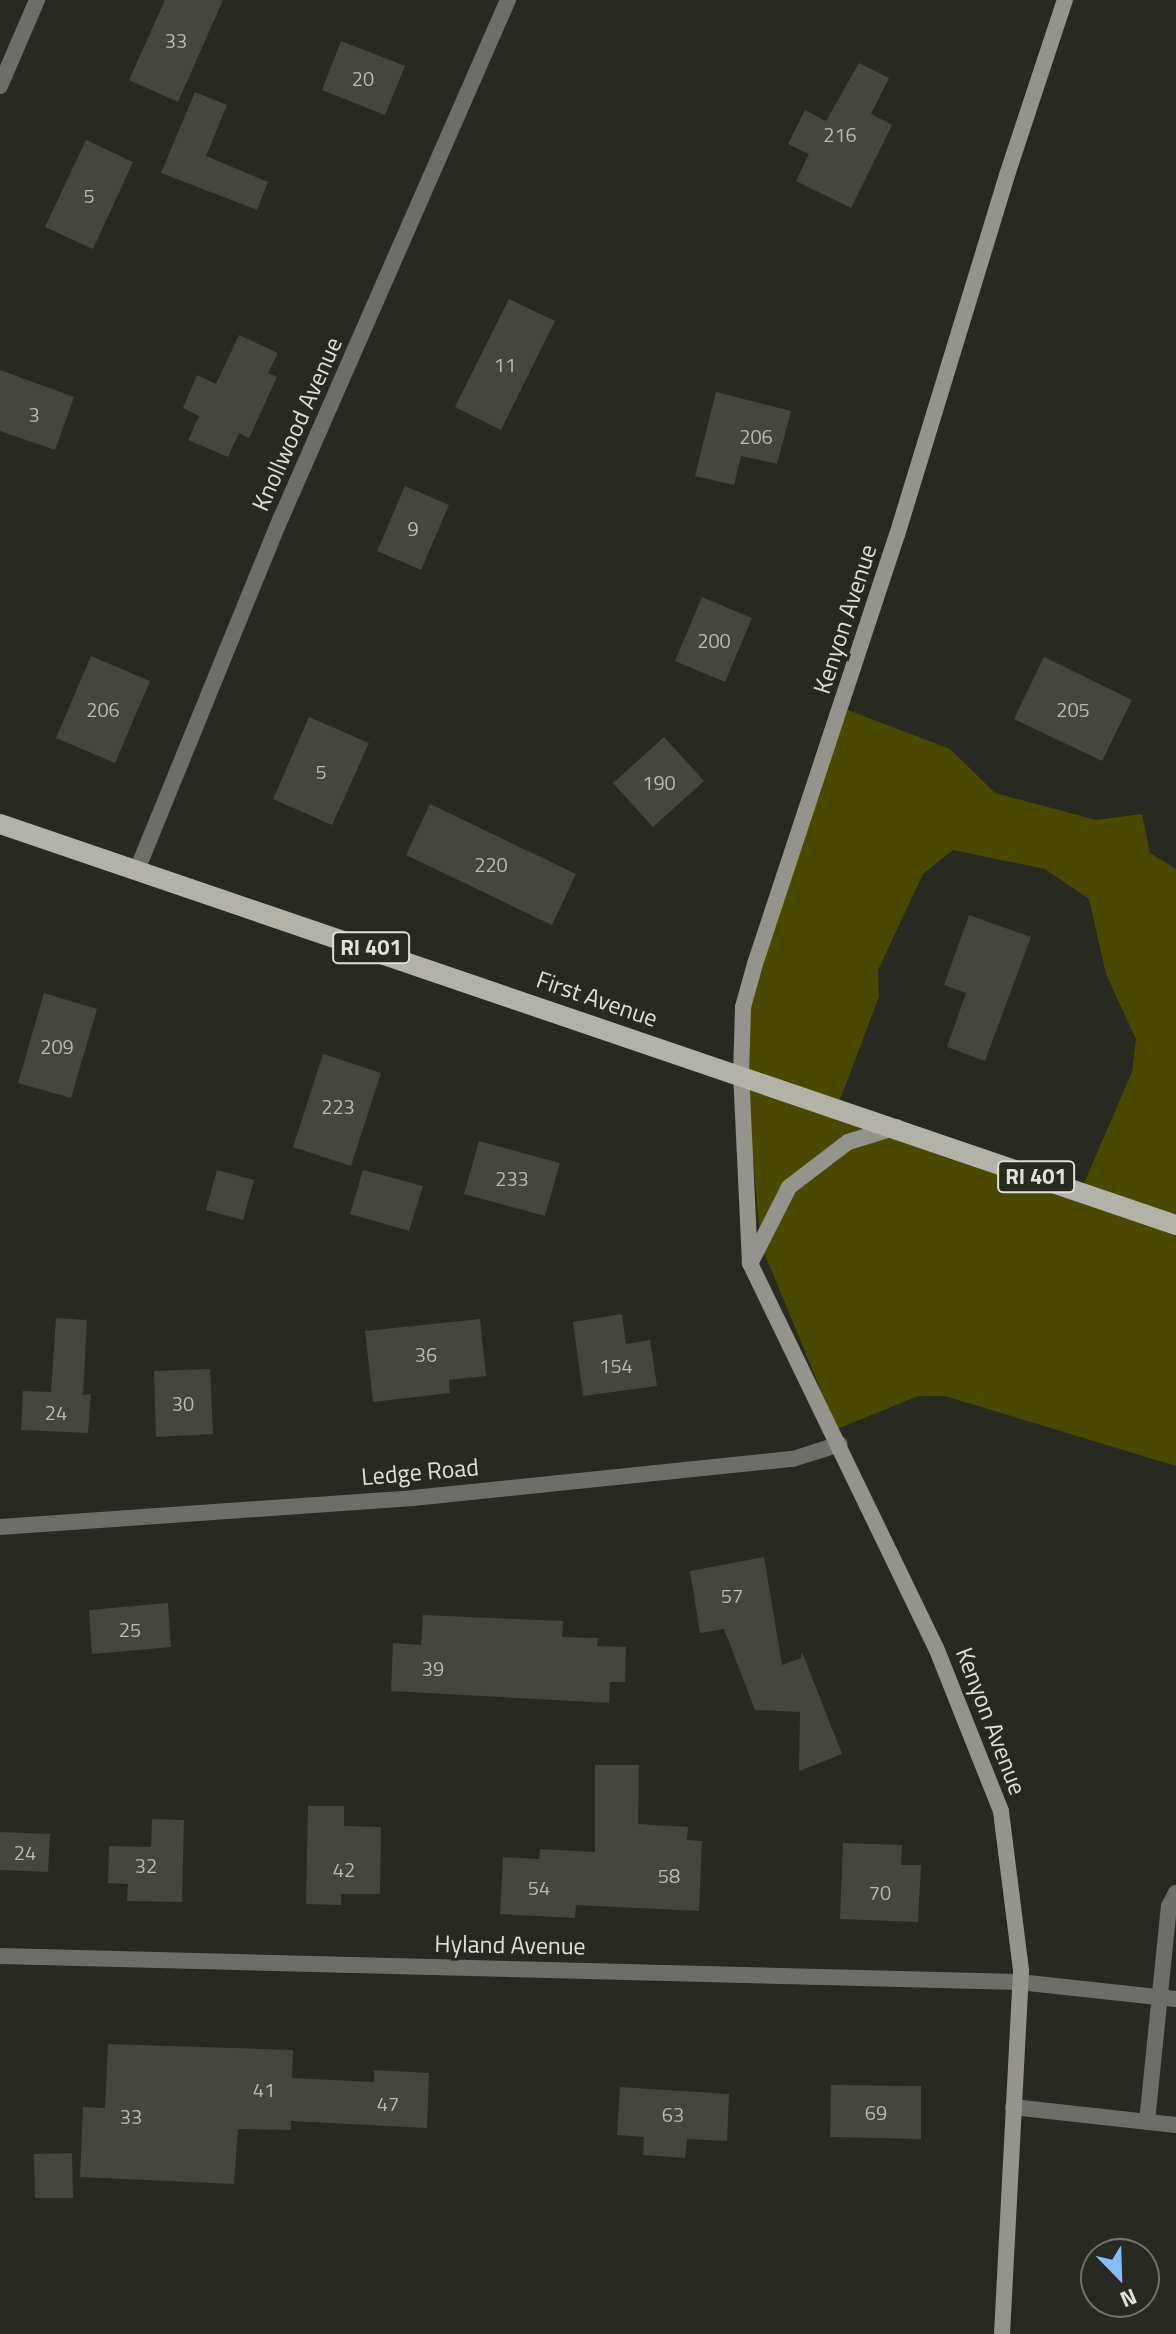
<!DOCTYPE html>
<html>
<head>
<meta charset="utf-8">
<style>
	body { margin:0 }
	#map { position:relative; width:1176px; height:2334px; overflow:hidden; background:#282921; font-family:"Titillium Web",sans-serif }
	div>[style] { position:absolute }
	.green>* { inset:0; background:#4b4900 }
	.building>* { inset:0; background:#45463d }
	.lane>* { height:16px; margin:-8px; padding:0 8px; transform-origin:8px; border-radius:8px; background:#6d6d69 }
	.street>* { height:16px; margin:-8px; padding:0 8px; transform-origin:8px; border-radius:8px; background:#6d6d69 }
	.secondary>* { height:16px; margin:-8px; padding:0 8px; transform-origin:8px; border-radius:8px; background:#94948d }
	.primary>* { height:20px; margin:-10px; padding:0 10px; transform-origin:10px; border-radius:10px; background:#b2b2a9 }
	span { translate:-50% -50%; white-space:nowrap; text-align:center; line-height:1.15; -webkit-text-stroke:6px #282921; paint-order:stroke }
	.number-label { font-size:20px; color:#b8bab3 }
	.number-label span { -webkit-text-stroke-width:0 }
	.shield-label span { padding:2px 6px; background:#282921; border:2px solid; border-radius:6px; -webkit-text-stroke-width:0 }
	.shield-label { font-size:22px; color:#dfe0da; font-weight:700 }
	.street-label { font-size:24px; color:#dfe0da }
	.north { position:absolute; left:1080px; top:2238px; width:80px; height:80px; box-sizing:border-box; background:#282921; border:2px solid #71726b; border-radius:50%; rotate:157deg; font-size:22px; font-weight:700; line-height:32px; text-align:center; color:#dfe0da }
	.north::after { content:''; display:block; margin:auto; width:28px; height:36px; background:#87bbfb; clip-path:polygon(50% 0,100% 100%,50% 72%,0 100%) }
</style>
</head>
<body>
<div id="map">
	<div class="green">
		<i style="clip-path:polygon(evenodd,848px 710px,950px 749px,995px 793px,1096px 820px,1142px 814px,1150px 853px,1176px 869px,1176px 1466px,945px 1396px,918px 1396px,837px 1429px,761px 1245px,744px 1065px,755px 970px,842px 715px,848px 710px,953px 850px,1045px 869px,1089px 899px,1106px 974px,1136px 1039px,1132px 1072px,1082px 1188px,839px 1102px,879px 997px,878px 970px,923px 874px,953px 850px)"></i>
	</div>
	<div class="building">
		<i style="clip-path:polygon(165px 0,223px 0,178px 102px,129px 80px)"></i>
		<i style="clip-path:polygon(341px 41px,405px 66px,385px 115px,322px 90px)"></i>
		<i style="clip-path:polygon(859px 63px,889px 78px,871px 114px,892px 125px,851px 208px,796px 181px,809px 154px,788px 144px,805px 110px,826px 121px)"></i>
		<i style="clip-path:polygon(195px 92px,227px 105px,206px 156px,268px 182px,257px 210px,161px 173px)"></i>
		<i style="clip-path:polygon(86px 140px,133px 162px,93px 249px,45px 227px)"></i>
		<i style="clip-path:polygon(509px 299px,555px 321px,501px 430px,455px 407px)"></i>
		<i style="clip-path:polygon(239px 335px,278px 353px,268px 373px,277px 377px,249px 438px,239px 433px,228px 457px,188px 440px,199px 416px,183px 408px,197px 375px,216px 384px)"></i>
		<i style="clip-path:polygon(0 370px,74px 397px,55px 450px,0 431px)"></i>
		<i style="clip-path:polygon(716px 392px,791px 411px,777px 464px,741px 456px,734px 485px,695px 476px)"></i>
		<i style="clip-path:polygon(405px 486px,449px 505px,421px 570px,377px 551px)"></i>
		<i style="clip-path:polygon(702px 597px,752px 618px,725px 682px,675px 661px)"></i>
		<i style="clip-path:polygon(91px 656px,150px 681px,115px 763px,56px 738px)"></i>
		<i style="clip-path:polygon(1044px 657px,1132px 700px,1102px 761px,1014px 719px)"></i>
		<i style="clip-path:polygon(309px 717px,369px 743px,332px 825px,273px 799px)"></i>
		<i style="clip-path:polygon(664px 737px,704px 781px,653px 827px,613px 783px)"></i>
		<i style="clip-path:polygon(430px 804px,576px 874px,552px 925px,406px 855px)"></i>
		<i style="clip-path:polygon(969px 915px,1031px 937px,985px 1061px,947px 1047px,966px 993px,944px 985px)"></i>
		<i style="clip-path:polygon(44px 993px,97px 1009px,71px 1098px,18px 1083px)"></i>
		<i style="clip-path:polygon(323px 1054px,381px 1073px,351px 1166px,293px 1147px)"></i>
		<i style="clip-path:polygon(479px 1141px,560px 1163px,545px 1216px,464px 1194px)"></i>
		<i style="clip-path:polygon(217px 1170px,254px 1180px,243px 1220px,206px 1210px)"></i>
		<i style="clip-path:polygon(363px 1170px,423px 1186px,409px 1231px,350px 1214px)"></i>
		<i style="clip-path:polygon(622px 1314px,626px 1344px,650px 1340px,657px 1386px,583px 1396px,573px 1322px)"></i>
		<i style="clip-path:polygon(56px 1318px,87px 1320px,83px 1395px,91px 1394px,88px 1433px,21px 1430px,23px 1391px,51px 1392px)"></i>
		<i style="clip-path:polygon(480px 1319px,486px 1376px,449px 1380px,450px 1393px,373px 1402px,365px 1331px)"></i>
		<i style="clip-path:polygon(210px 1369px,213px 1434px,156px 1437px,154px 1371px)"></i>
		<i style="clip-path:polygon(764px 1557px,782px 1665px,801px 1658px,802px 1652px,842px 1754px,799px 1771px,800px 1712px,755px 1710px,724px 1629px,700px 1633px,690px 1571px)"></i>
		<i style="clip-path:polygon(168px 1603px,171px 1647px,92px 1654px,89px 1610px)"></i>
		<i style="clip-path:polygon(423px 1615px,563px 1621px,562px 1637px,598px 1638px,597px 1646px,626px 1647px,625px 1682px,610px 1682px,609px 1703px,391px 1691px,393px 1643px,421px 1645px)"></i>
		<i style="clip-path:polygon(595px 1765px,639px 1765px,638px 1824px,688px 1827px,687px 1840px,702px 1841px,699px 1911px,576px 1905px,575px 1918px,500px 1914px,503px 1857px,539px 1859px,540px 1849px,595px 1852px)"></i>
		<i style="clip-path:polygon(308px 1806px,344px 1806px,344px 1826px,381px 1827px,380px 1894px,341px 1894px,341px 1905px,306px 1904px)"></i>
		<i style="clip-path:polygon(152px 1819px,184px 1820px,182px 1902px,127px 1901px,128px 1884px,108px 1883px,109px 1846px,151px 1847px)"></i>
		<i style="clip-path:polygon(0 1832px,50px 1834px,48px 1872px,0 1870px)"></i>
		<i style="clip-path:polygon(843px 1843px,902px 1845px,901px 1865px,921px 1865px,918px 1922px,840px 1919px)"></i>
		<i style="clip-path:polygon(108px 2044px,293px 2050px,292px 2078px,374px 2082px,374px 2070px,429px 2073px,427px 2128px,291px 2121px,291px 2130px,238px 2129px,234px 2184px,80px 2177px,83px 2107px,105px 2108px)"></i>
		<i style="clip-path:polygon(831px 2085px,921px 2086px,921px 2139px,830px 2137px)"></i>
		<i style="clip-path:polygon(620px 2087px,729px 2094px,727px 2141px,687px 2139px,685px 2158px,643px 2155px,644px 2137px,617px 2135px)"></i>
		<i style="clip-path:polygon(72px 2153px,73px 2198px,35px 2198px,34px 2154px)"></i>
	</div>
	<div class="lane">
		<i style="left:1019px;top:1982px;width:158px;rotate:6.2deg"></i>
		<i style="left:1013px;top:2107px;width:164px;rotate:6.3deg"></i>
		<i style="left:1147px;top:2122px;width:217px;rotate:-84.2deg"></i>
		<i style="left:1169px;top:1906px;width:15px;rotate:-62deg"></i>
	</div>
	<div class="street">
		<i style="left:0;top:86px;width:94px;rotate:-66.7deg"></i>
		<i style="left:137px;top:870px;width:380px;rotate:-67.8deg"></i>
		<i style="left:281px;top:518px;width:566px;rotate:-66.34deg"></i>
		<i style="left:0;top:1527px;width:414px;rotate:-4deg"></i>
		<i style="left:413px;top:1498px;width:382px;rotate:-5.9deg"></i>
		<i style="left:793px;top:1459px;width:49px;rotate:-17.7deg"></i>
		<i style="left:0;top:1956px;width:1019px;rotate:1.46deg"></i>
	</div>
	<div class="secondary">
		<i style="left:751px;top:1262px;width:84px;rotate:-63.1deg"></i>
		<i style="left:789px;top:1187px;width:74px;rotate:-37.3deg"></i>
		<i style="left:848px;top:1142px;width:51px;rotate:-17deg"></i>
		<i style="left:1002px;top:2334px;width:364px;rotate:-87deg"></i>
		<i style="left:1021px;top:1970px;width:160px;rotate:-97.2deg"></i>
		<i style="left:1001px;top:1811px;width:175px;rotate:-111.7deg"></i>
		<i style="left:936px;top:1648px;width:428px;rotate:-115.8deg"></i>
		<i style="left:750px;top:1263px;width:188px;rotate:-92.7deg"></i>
		<i style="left:741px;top:1075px;width:68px;rotate:-88.3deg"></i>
		<i style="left:743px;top:1007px;width:45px;rotate:-74.4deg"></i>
		<i style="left:755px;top:964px;width:452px;rotate:-71.7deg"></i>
		<i style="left:897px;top:535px;width:376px;rotate:-73deg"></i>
		<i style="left:1007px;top:175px;width:184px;rotate:-71.7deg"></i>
	</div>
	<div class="primary">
		<i style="left:0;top:824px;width:1242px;rotate:18.83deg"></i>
	</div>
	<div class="number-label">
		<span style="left:176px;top:40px">33</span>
		<span style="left:363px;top:78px">20</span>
		<span style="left:840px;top:134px">216</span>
		<span style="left:89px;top:195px">5</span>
		<span style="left:505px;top:364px">11</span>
		<span style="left:34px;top:414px">3</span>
		<span style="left:756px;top:436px">206</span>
		<span style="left:413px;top:528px">9</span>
		<span style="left:714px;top:640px">200</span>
		<span style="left:103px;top:709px">206</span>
		<span style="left:1073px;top:709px">205</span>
		<span style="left:321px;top:771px">5</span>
		<span style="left:659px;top:782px">190</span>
		<span style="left:491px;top:864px">220</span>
		<span style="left:57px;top:1046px">209</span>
		<span style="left:338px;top:1106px">223</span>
		<span style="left:512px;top:1178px">233</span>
		<span style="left:426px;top:1354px">36</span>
		<span style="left:616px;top:1365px">154</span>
		<span style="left:183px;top:1403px">30</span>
		<span style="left:56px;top:1412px">24</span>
		<span style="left:732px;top:1595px">57</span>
		<span style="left:130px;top:1629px">25</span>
		<span style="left:433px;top:1668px">39</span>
		<span style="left:25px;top:1852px">24</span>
		<span style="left:146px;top:1865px">32</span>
		<span style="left:344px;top:1869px">42</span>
		<span style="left:669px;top:1875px">58</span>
		<span style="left:539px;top:1887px">54</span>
		<span style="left:880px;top:1892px">70</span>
		<span style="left:264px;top:2089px">41</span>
		<span style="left:388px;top:2103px">47</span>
		<span style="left:876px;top:2112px">69</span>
		<span style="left:673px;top:2114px">63</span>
		<span style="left:131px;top:2116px">33</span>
	</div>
	<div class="shield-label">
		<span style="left:371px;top:948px">RI 401</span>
		<span style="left:1036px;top:1177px">RI 401</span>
	</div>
	<div class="street-label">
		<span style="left:297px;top:424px;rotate:-66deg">Knollwood Avenue</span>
		<span style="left:845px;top:619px;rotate:-72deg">Kenyon Avenue</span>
		<span style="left:597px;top:999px;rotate:19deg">First Avenue</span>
		<span style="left:420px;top:1472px;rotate:-5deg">Ledge Road</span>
		<span style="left:991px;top:1721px;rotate:69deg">Kenyon Avenue</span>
		<span style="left:510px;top:1945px;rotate:1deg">Hyland Avenue</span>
	</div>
	<div class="north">N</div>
</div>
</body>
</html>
